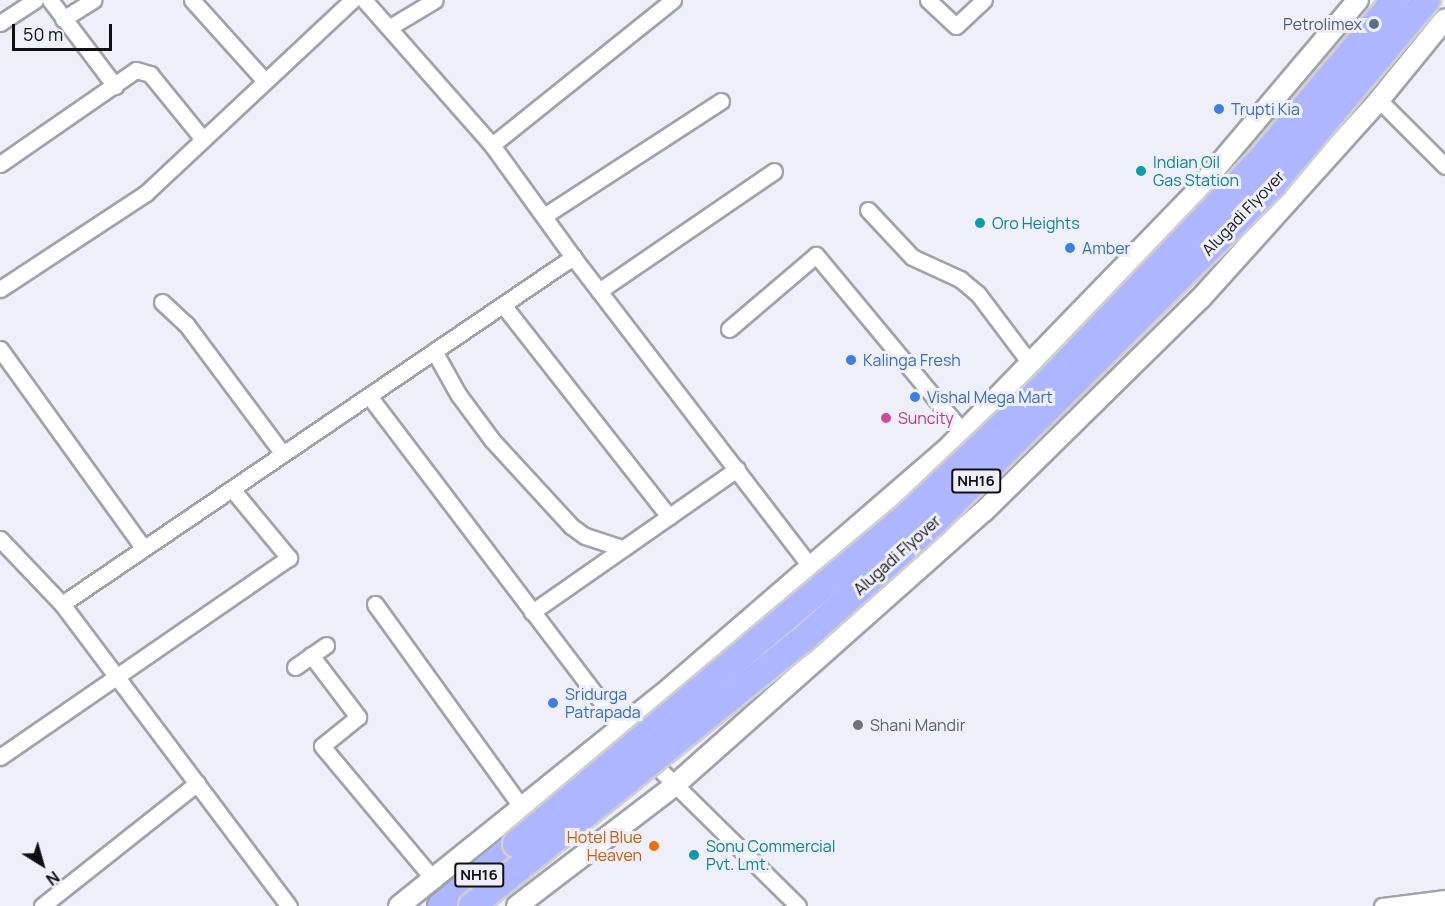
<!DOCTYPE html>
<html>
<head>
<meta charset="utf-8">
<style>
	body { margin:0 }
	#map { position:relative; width:1445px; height:906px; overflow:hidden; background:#efeff9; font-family:Manrope,sans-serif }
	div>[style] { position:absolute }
	.roads { filter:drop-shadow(2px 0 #a1a2ab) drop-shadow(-2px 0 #a1a2ab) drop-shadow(0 2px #a1a2ab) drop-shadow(0 -2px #a1a2ab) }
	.minor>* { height:15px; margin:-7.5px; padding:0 7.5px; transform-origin:7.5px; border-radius:7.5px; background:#fff }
	.tertiary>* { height:20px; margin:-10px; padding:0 10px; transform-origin:10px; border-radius:10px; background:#fff }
	.trunk>* { height:26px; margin:-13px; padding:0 13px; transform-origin:13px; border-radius:13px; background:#aeb6ff }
	.bridges { filter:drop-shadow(2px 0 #cfcfd0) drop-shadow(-2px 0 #cfcfd0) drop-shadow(0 2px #cfcfd0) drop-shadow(0 -2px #cfcfd0) }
	.trunk-bridge>* { height:26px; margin:-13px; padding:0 13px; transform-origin:13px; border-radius:13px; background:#aeb6ff }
	.dots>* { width:16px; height:16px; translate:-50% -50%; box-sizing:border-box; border:3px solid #efeff9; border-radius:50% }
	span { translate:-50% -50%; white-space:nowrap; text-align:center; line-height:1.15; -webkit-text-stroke:6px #efeff9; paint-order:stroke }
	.shield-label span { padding:2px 4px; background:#efeff9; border:2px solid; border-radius:4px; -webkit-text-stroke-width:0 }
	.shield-label { font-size:15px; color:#101013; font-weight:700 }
	.service-label { font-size:16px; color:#4e5e75 }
	.right { translate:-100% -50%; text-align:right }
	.shop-label { font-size:16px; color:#366cbe }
	.left { translate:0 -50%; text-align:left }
	.culture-label { font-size:16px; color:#0d838f }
	.street-label { font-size:16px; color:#101013 }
	.hotel-label { font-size:16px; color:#b23c85 }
	.worship-label { font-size:16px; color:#5b616d }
	.food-label { font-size:16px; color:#c56008 }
	.north { position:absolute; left:12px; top:834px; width:60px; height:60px; -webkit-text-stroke:4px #efeff9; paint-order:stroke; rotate:143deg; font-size:16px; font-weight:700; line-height:24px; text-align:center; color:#101013 }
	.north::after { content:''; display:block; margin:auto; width:21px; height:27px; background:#101013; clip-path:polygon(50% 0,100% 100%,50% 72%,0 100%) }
	.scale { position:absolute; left:12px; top:24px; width:100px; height:27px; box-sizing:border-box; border:3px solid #101013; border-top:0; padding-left:8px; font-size:18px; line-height:21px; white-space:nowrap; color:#101013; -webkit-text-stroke:4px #efeff9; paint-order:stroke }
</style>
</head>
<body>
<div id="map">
	<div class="roads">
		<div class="minor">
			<i style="left:50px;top:0;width:108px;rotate:52.9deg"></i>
			<i style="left:192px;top:0;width:108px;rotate:48deg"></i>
			<i style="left:928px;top:0;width:38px;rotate:43deg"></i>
			<i style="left:956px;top:26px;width:38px;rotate:-43deg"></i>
			<i style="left:63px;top:19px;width:36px;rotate:-32deg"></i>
			<i style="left:0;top:23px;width:42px;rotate:-33.3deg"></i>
			<i style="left:390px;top:27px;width:52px;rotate:-31deg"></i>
			<i style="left:1379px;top:100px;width:93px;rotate:45deg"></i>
			<i style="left:492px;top:145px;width:232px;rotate:-38.7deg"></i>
			<i style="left:0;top:164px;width:165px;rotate:-34.7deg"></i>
			<i style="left:136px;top:70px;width:15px;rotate:16deg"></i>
			<i style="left:150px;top:74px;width:82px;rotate:50.9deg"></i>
			<i style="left:868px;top:210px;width:64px;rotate:46.9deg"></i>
			<i style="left:912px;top:257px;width:53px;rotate:24.6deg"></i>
			<i style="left:960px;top:279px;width:23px;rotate:40deg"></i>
			<i style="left:978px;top:294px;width:86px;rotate:53deg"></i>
			<i style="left:544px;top:216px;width:211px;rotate:-33deg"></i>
			<i style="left:573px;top:257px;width:391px;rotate:52.5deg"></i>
			<i style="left:0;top:289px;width:175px;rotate:-33.3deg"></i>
			<i style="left:146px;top:193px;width:282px;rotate:-43.1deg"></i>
			<i style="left:599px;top:291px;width:212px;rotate:-34.4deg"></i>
			<i style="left:162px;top:302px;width:33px;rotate:43deg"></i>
			<i style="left:186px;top:324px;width:162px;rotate:53.3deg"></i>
			<i style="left:503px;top:305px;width:269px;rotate:51.9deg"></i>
			<i style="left:729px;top:329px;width:114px;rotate:-40.4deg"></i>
			<i style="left:816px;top:255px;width:230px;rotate:50.3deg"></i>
			<i style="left:0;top:349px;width:246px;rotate:54.2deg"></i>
			<i style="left:434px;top:351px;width:49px;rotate:60.8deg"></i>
			<i style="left:458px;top:394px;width:57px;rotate:53.5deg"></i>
			<i style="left:492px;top:440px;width:117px;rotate:47.4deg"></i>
			<i style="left:571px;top:526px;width:17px;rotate:36deg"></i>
			<i style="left:585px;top:536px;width:40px;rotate:18deg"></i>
			<i style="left:369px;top:396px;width:425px;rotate:52.8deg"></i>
			<i style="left:0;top:539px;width:90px;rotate:46.4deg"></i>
			<i style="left:62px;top:604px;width:378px;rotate:53.1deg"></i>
			<i style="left:62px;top:604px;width:618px;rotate:-34.18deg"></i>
			<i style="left:573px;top:257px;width:138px;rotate:-125.9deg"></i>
			<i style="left:492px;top:145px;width:193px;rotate:-131.4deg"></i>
			<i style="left:375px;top:604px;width:253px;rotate:54.2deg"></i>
			<i style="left:532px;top:612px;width:250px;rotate:-34.9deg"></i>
			<i style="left:311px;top:655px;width:78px;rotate:52.8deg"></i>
			<i style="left:358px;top:717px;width:46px;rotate:141.1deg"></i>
			<i style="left:322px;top:746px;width:175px;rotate:50.1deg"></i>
			<i style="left:295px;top:667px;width:38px;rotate:-35deg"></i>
			<i style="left:0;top:757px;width:351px;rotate:-34.6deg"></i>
			<i style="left:289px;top:558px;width:89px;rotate:-129.6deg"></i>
			<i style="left:647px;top:757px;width:212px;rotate:44.6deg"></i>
			<i style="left:42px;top:906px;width:198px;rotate:-38.4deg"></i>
			<i style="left:1382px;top:906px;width:64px;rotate:-7.2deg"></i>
		</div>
		<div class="tertiary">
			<i style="left:399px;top:906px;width:348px;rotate:-38.8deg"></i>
			<i style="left:670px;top:688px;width:364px;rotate:-40.8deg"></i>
			<i style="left:946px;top:450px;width:356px;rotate:-45.9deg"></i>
			<i style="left:1194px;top:194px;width:254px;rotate:-49.8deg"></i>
			<i style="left:517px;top:906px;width:199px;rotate:-37.4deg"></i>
			<i style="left:675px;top:785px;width:412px;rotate:-41.6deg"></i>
			<i style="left:983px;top:512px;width:304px;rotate:-44.5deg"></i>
			<i style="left:1200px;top:299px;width:268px;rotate:-48deg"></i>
			<i style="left:1379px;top:100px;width:104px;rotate:-50.8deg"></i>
		</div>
		<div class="trunk">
			<i style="left:441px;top:906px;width:97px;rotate:-39.6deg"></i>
		</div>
	</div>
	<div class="bridges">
		<div class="trunk-bridge">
			<i style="left:516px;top:844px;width:513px;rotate:-40.02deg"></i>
			<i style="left:909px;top:514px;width:195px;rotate:-43.5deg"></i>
			<i style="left:1050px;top:380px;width:308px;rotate:-46.3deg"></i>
			<i style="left:1263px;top:157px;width:205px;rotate:-49.9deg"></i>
			<i style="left:472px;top:906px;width:422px;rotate:-38.9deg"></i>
			<i style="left:801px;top:641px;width:178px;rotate:-41.8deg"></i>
			<i style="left:934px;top:522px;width:479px;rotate:-44.9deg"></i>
			<i style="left:1273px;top:184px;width:240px;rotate:-50.1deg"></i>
		</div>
	</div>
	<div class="dots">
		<i style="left:1374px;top:24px;background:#5c6f8a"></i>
		<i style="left:1219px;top:109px;background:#3f7fe0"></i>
		<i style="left:1141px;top:171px;background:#0f9aa8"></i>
		<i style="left:980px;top:223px;background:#0f9aa8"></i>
		<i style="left:1070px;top:248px;background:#3f7fe0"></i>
		<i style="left:851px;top:360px;background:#3f7fe0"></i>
		<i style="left:915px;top:397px;background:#3f7fe0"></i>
		<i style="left:886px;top:418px;background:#d1479c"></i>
		<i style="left:553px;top:703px;background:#3f7fe0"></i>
		<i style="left:858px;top:725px;background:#6b7280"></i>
		<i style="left:654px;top:846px;background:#e8710a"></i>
		<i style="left:694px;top:855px;background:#0f9aa8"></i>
	</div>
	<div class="shield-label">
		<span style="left:976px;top:481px">NH16</span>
		<span style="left:479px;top:875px">NH16</span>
	</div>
	<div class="service-label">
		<span class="right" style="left:1362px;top:24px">Petrolimex</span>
	</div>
	<div class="shop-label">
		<span class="left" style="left:1231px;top:109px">Trupti Kia</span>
		<span class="left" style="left:1082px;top:248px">Amber</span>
		<span class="left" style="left:863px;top:360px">Kalinga Fresh</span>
		<span class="left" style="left:927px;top:397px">Vishal Mega Mart</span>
		<span class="left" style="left:565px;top:703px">Sridurga<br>Patrapada</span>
	</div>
	<div class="culture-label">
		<span class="left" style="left:1153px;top:171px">Indian Oil<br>Gas Station</span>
		<span class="left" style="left:992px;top:223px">Oro Heights</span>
		<span class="left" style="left:706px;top:855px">Sonu Commercial<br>Pvt. Lmt.</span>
	</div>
	<div class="street-label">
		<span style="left:1243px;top:213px;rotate:-46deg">Alugadi Flyover</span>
		<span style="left:897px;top:555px;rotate:-42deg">Alugadi Flyover</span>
	</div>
	<div class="hotel-label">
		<span class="left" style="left:898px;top:418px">Suncity</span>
	</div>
	<div class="worship-label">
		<span class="left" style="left:870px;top:725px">Shani Mandir</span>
	</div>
	<div class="food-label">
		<span class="right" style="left:642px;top:846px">Hotel Blue<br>Heaven</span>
	</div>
	<div class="north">N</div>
	<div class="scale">50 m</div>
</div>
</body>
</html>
